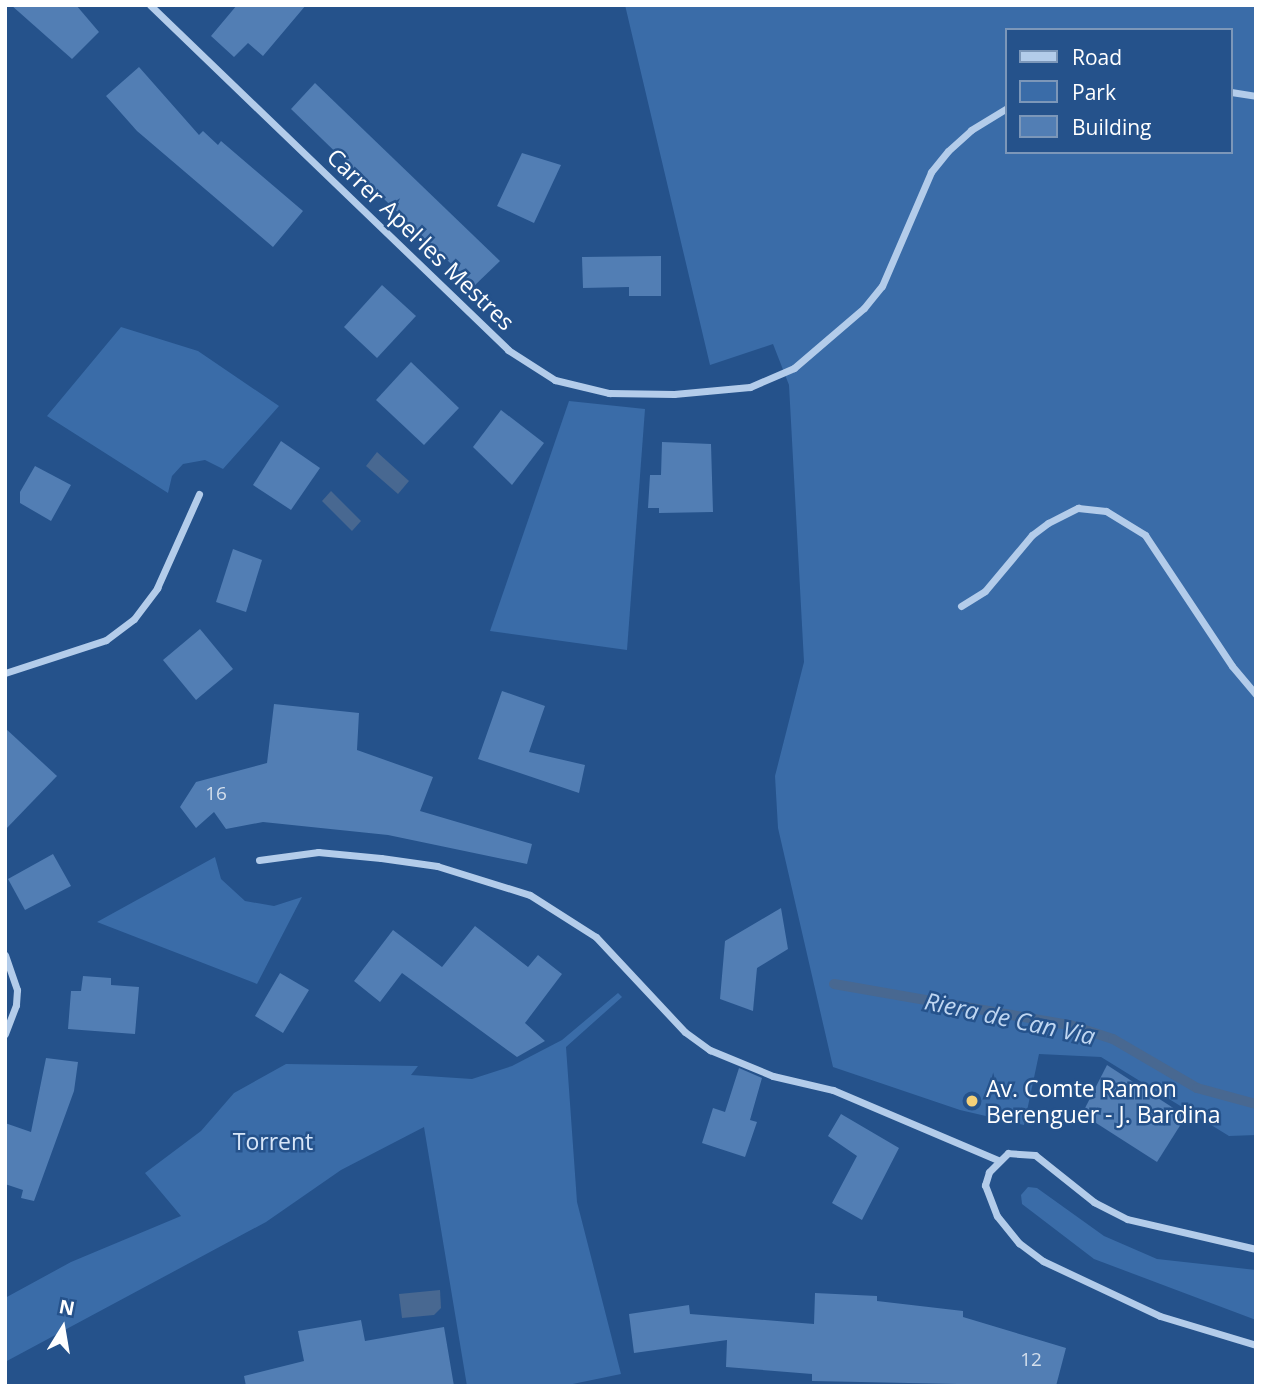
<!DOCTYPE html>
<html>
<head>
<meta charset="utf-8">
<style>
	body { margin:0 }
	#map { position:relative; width:1261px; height:1391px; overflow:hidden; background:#25528b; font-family:"Open Sans",sans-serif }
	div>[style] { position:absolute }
	.green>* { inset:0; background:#3a6ca8 }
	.water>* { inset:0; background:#486891 }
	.stream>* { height:10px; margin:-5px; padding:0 5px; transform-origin:5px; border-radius:5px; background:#486891 }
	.building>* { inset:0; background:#527eb4 }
	.street>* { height:7px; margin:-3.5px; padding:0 3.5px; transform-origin:3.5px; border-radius:3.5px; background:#b3ccea }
	.dots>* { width:19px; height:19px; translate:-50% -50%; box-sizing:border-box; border:4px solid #25528b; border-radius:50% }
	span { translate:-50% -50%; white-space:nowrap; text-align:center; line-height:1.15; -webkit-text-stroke:5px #25528b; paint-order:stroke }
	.number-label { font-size:19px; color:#d4dfec }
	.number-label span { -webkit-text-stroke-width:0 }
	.street-label { font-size:23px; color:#fff }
	.poi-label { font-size:23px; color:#fff }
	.left { translate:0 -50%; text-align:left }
	.park-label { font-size:23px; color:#d8e6f8 }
	.water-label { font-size:24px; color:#bfd6f1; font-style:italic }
	.frame { position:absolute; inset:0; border:7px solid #fff; pointer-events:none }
	.legend { position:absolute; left:1005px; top:28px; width:228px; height:126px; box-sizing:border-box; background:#25528b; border:2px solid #7c97b9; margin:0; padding:9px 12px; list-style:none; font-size:21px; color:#fff }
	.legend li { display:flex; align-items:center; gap:14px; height:35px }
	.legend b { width:35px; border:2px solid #7c97b9 }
	.north { position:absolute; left:28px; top:1293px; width:70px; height:70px; -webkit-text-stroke:5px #25528b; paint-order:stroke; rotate:11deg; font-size:19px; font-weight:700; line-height:28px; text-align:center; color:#fff }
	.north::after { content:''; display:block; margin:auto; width:24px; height:32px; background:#fff; clip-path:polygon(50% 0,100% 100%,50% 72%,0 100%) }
</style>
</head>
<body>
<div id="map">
	<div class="green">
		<i style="clip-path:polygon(evenodd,625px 5px,1256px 5px,1256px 1135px,1229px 1136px,1101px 1057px,1039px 1054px,1024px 1125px,960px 1110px,833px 1067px,778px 828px,775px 776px,804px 662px,789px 385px,773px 344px,710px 365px,625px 5px,1007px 30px,1231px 30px,1231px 152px,1007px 152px,1007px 30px)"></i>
		<i style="clip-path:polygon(121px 327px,198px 351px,279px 406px,223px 469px,205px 460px,183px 464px,172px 476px,168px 493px,47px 416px)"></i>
		<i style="clip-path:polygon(569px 401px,645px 409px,627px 650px,490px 631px)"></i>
		<i style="clip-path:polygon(215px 857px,221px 879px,245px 901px,274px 906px,302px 897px,257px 984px,97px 922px)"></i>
		<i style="clip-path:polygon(618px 993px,622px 997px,566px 1047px,577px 1202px,621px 1374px,563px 1386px,467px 1386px,424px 1127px,341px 1170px,266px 1222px,5px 1362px,5px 1298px,71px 1262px,181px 1216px,145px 1173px,201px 1131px,234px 1093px,286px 1064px,418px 1066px,411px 1075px,472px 1079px,512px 1066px,562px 1040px)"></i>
		<i style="clip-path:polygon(1028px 1187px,1037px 1188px,1104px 1236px,1157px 1259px,1256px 1270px,1256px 1320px,1094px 1259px,1022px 1204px,1021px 1195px)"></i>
	</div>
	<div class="water">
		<i style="clip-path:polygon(377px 452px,409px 481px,398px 494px,366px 466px)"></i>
		<i style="clip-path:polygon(331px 491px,361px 521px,352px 531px,322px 501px)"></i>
		<i style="clip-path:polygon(440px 1290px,441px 1308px,434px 1315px,402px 1318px,399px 1294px)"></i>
	</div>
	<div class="stream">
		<i style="left:834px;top:984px;width:240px;rotate:9.9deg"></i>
		<i style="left:1070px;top:1025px;width:45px;rotate:18deg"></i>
		<i style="left:1113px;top:1039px;width:97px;rotate:30.3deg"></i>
		<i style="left:1197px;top:1088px;width:61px;rotate:15.2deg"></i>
	</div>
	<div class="building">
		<i style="clip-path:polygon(11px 5px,76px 5px,99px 32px,72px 59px)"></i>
		<i style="clip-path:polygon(237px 5px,306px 5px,263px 56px,248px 43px,234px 57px,211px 36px)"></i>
		<i style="clip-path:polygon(139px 67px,199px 135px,203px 131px,218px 145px,221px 141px,303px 211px,273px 247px,137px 131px,106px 96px)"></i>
		<i style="clip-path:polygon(315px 83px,500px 261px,474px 286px,291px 109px)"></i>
		<i style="clip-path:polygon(522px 153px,561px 165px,534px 223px,497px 206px)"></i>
		<i style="clip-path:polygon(661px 256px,661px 296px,629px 296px,629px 287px,583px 288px,582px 257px)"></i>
		<i style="clip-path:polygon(382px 285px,416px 316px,377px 358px,344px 327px)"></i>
		<i style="clip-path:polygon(411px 362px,459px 408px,424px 445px,376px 400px)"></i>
		<i style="clip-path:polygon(501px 410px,544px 443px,512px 485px,473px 447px)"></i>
		<i style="clip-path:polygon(281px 441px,320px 468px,291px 510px,253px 485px)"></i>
		<i style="clip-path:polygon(662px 442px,711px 444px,713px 512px,659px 513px,659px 508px,648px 508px,650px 475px,661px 475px)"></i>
		<i style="clip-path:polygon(35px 466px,71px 485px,51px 521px,20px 503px,20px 492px)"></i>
		<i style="clip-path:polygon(233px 549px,262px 560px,246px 612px,216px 602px)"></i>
		<i style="clip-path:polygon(200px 629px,233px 669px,196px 700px,163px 660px)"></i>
		<i style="clip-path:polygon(502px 691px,545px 706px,529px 752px,585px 765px,579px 793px,478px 759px)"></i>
		<i style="clip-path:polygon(274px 704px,359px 713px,357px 750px,433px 777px,420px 811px,532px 844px,527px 864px,388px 835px,263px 822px,226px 829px,214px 812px,196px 828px,180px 807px,196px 782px,267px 763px)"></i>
		<i style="clip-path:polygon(5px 728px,57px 776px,5px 830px)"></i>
		<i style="clip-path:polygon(53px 854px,71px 886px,25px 910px,8px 879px)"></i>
		<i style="clip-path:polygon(781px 908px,788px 949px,757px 968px,753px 1011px,720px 999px,725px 941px)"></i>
		<i style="clip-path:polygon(475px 926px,528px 967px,538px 955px,562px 974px,525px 1023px,545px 1041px,517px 1057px,402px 973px,380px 1002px,354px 981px,393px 930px,442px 967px)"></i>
		<i style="clip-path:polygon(280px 973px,309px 990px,283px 1033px,255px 1016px)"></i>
		<i style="clip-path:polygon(83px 976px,111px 978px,111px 985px,139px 987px,135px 1034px,68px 1029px,71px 991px,81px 991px)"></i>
		<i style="clip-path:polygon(46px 1058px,78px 1062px,74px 1091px,34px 1201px,21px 1198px,23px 1190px,5px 1184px,5px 1123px,31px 1132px)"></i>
		<i style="clip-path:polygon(1107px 1065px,1181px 1113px,1181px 1124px,1157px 1162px,1082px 1114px)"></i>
		<i style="clip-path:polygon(739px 1068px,762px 1078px,750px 1120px,757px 1122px,745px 1157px,702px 1143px,713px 1108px,725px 1112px)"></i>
		<i style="clip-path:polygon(841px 1114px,899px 1148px,862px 1220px,832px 1203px,857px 1156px,828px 1136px)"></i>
		<i style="clip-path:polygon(815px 1293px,877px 1296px,877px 1301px,963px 1311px,963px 1317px,1066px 1348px,1056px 1386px,812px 1381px,812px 1374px,726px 1367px,727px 1340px,634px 1353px,629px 1314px,689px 1305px,690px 1314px,814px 1324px)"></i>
		<i style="clip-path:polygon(361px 1320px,365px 1341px,444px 1327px,454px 1386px,246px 1386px,244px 1376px,304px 1361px,298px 1331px)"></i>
	</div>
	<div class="street">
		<i style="left:150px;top:5px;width:497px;rotate:43.9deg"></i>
		<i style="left:508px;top:350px;width:56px;rotate:32.6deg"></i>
		<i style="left:555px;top:380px;width:56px;rotate:13.5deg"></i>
		<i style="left:609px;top:393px;width:65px;rotate:0.9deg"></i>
		<i style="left:674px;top:394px;width:76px;rotate:-5.3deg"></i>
		<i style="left:750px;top:387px;width:48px;rotate:-23.4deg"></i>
		<i style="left:794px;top:368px;width:92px;rotate:-40.6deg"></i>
		<i style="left:864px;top:308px;width:28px;rotate:-51deg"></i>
		<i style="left:882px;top:286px;width:124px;rotate:-66.7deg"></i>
		<i style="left:931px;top:172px;width:27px;rotate:-51deg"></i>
		<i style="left:948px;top:151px;width:31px;rotate:-42deg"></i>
		<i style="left:971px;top:130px;width:42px;rotate:-31.4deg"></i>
		<i style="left:1231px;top:92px;width:25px;rotate:9deg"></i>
		<i style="left:961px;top:606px;width:28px;rotate:-32deg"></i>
		<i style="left:985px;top:591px;width:73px;rotate:-50deg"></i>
		<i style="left:1032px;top:535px;width:20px;rotate:-37deg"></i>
		<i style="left:1048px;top:523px;width:34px;rotate:-27deg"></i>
		<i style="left:1078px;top:508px;width:28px;rotate:6deg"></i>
		<i style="left:1106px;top:511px;width:46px;rotate:31.6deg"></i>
		<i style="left:1145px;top:535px;width:157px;rotate:56.4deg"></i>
		<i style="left:1232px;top:666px;width:38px;rotate:50deg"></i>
		<i style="left:5px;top:673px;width:106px;rotate:-18.1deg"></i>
		<i style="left:106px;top:640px;width:35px;rotate:-37deg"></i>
		<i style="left:134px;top:619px;width:39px;rotate:-53deg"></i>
		<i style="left:157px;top:588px;width:103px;rotate:-65.9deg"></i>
		<i style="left:259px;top:860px;width:60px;rotate:-7.7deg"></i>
		<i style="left:318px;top:852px;width:63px;rotate:5.4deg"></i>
		<i style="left:381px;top:858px;width:57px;rotate:8.1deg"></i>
		<i style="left:437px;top:866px;width:97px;rotate:17.3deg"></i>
		<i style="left:530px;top:895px;width:78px;rotate:32.5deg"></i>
		<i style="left:596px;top:937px;width:130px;rotate:46.9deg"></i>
		<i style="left:685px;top:1032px;width:31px;rotate:36deg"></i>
		<i style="left:710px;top:1050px;width:68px;rotate:22.4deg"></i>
		<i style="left:773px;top:1076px;width:62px;rotate:13.1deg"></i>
		<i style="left:833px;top:1090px;width:179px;rotate:23deg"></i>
		<i style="left:5px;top:955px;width:37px;rotate:71deg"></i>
		<i style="left:17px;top:990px;width:15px;rotate:94deg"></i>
		<i style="left:16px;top:1005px;width:31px;rotate:111deg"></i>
		<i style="left:1256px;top:1249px;width:132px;rotate:-166.9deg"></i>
		<i style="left:1127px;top:1219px;width:37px;rotate:-153deg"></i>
		<i style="left:1094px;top:1202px;width:75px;rotate:-141.5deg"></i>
		<i style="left:1035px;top:1155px;width:27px;rotate:-176deg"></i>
		<i style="left:1008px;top:1153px;width:27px;rotate:135deg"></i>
		<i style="left:989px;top:1172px;width:14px;rotate:107deg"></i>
		<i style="left:985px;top:1185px;width:33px;rotate:69deg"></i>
		<i style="left:997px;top:1216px;width:35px;rotate:51deg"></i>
		<i style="left:1019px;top:1243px;width:30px;rotate:37deg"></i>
		<i style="left:1043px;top:1261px;width:129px;rotate:25.2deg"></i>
		<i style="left:1160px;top:1316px;width:100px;rotate:16.8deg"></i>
	</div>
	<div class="dots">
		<i style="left:972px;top:1101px;background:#f4d078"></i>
	</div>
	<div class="number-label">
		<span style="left:216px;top:794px">16</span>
		<span style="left:1031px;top:1360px">12</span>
	</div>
	<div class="street-label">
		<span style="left:421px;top:239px;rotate:44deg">Carrer Apel·les Mestres</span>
	</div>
	<div class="poi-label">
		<span class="left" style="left:986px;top:1101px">Av. Comte Ramon<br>Berenguer - J. Bardina</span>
	</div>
	<div class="park-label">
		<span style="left:273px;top:1141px">Torrent</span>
	</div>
	<div class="water-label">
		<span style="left:1010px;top:1018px;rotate:12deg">Riera de Can Via</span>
	</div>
	<div class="frame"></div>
	<ul class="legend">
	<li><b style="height:9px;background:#b3ccea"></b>Road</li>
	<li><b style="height:19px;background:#3a6ca8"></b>Park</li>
	<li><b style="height:19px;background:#527eb4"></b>Building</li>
	</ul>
	<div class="north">N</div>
</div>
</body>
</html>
